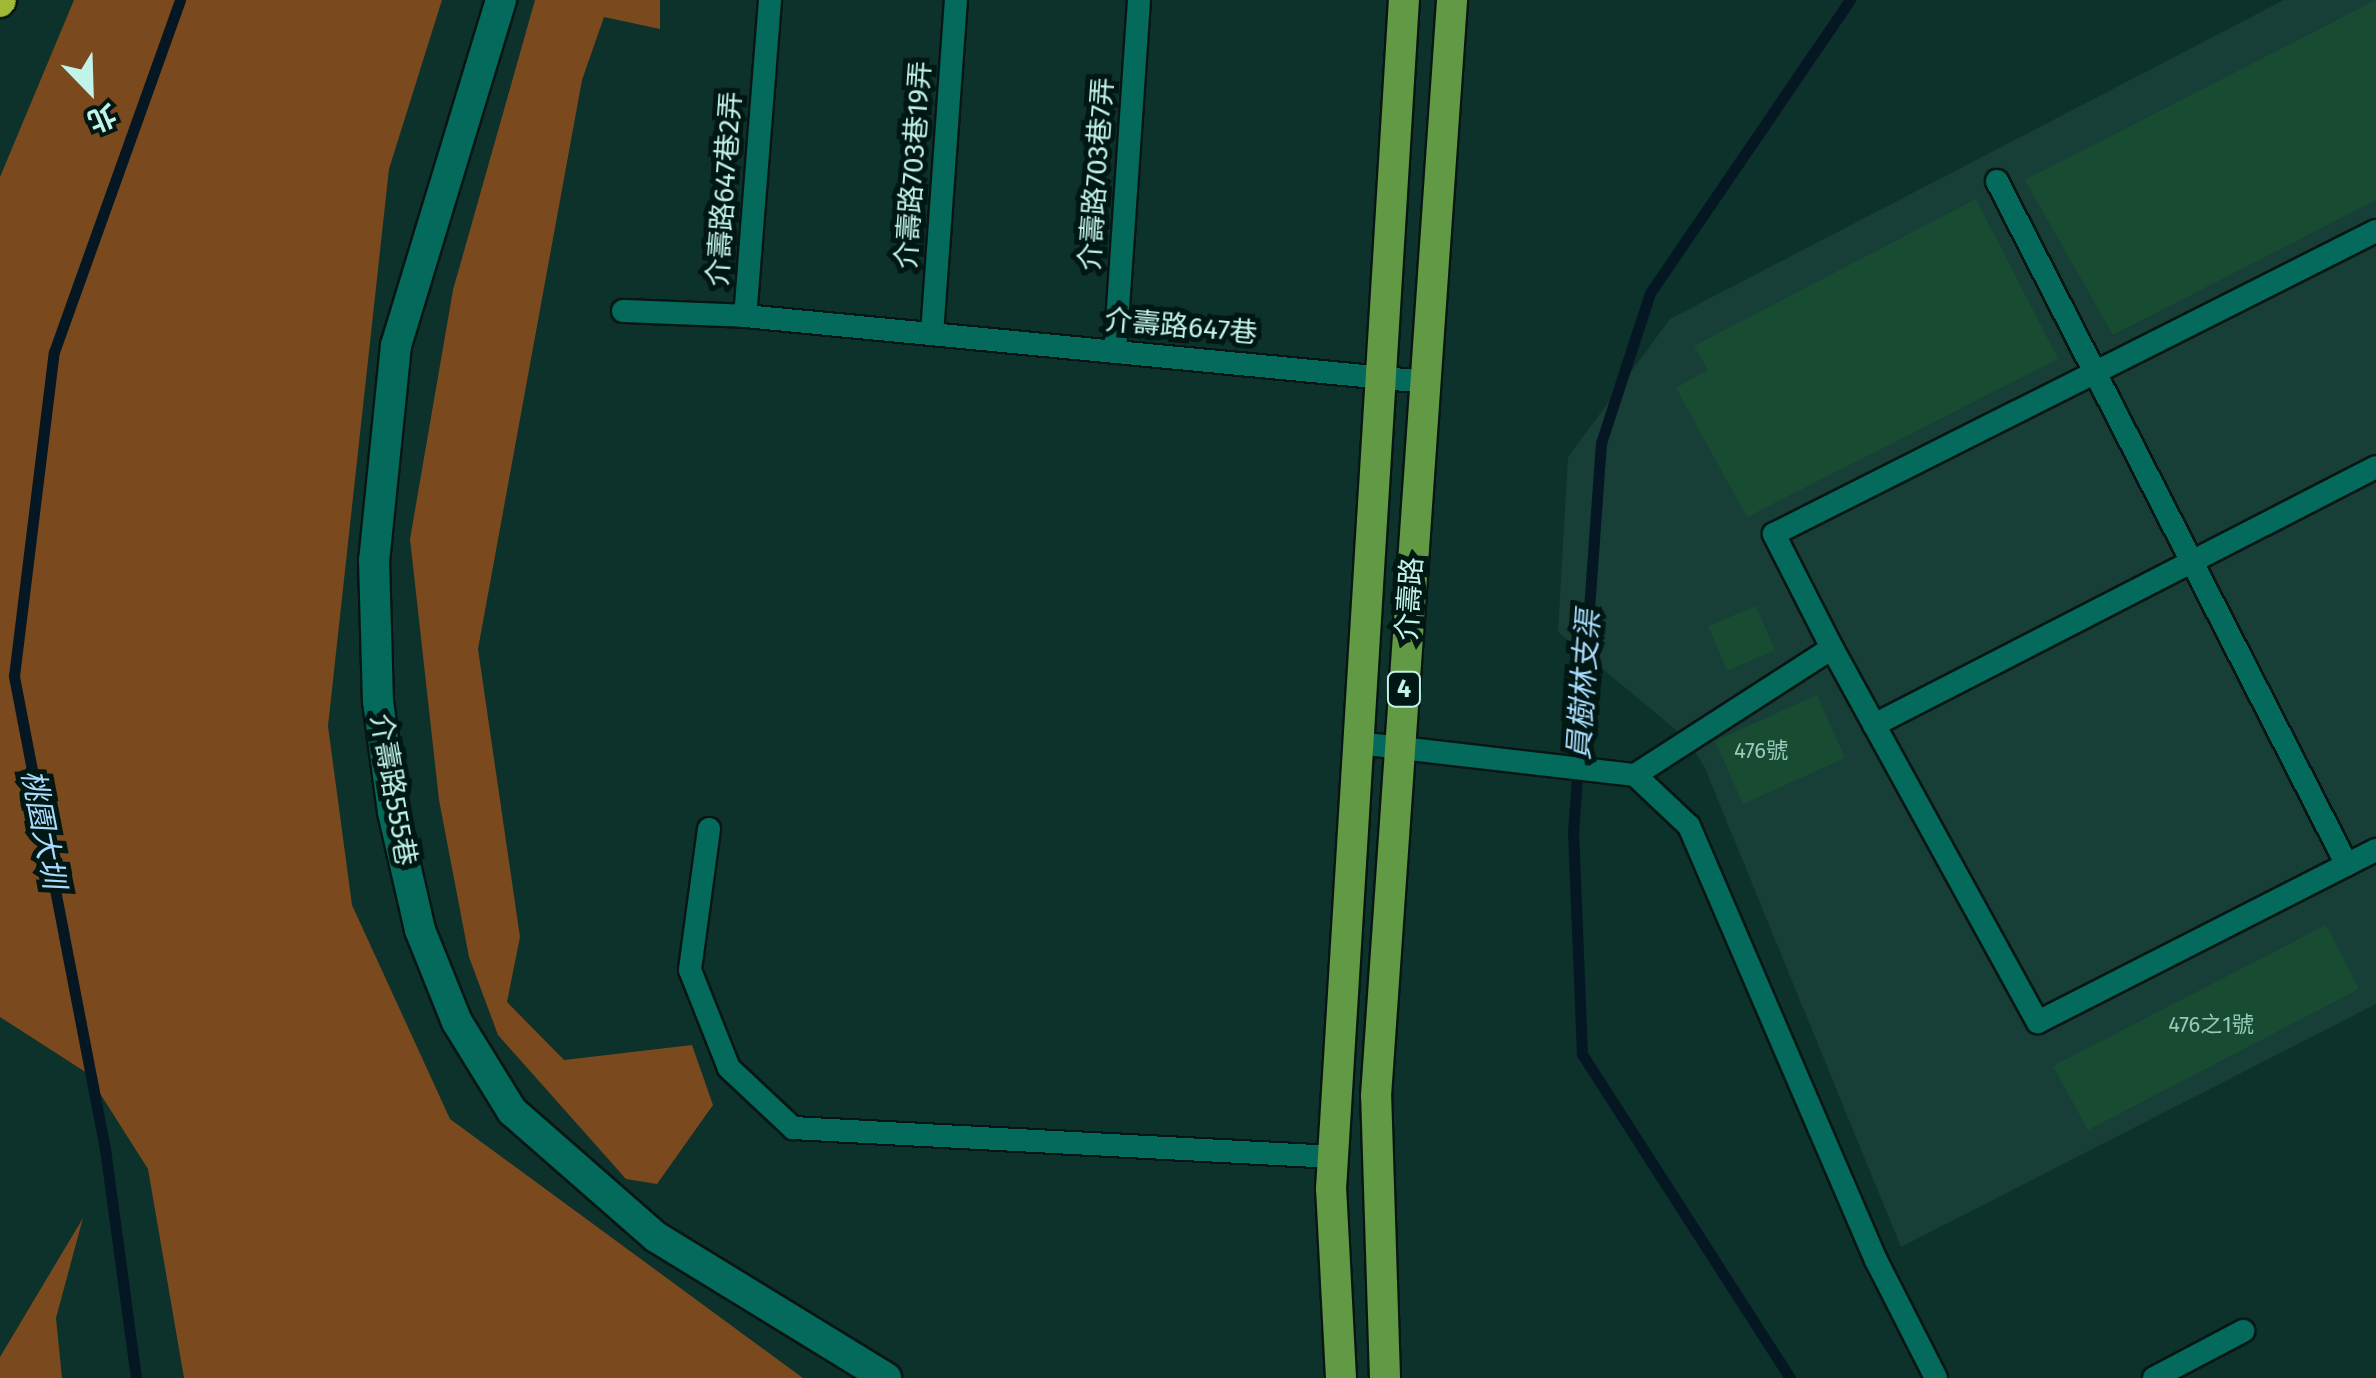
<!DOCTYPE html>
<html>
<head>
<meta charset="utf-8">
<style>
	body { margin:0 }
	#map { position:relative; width:2376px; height:1378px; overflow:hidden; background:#0d312b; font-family:"Fira Sans","Noto Sans TC",sans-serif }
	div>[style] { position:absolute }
	.built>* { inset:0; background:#173f38 }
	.forest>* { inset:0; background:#7a491d }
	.stream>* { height:11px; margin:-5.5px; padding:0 5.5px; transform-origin:5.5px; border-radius:5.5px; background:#051723 }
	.building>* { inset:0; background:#174c33 }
	.roads { filter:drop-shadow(2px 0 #081613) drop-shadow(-2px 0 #081613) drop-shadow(0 2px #081613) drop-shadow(0 -2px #081613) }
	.lane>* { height:22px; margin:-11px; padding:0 11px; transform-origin:11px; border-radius:11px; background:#046a5c }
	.secondary>* { height:30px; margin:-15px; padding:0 15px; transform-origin:15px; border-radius:15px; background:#046a5c }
	.primary>* { height:30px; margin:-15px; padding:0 15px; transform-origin:15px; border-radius:15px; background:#629945 }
	.highway>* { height:30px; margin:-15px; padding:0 15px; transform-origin:15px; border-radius:15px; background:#a0b936 }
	span { translate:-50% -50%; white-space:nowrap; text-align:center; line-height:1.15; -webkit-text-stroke:10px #011713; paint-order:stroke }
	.number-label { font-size:22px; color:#97c9bb }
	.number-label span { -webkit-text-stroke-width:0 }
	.shield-label span { padding:2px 8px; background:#011713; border:2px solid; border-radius:8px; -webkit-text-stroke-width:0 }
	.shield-label { font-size:25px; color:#c2f3e8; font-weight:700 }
	.street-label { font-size:28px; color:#c2f3e8 }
	.water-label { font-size:30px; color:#aadbfe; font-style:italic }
	.north { position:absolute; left:40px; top:40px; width:100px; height:100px; -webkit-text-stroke:8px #011713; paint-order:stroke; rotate:157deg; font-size:28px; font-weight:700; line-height:40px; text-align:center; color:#c2f3e8 }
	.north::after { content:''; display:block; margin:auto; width:35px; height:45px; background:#c2f3e8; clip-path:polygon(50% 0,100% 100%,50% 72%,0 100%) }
</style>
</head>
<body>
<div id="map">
	<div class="built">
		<i style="clip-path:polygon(2284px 0,2376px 0,2376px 1004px,1901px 1247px,1704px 766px,1687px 739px,1558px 632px,1568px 457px,1670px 319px)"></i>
	</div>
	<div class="forest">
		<i style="clip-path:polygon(74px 0,442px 0,389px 169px,328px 726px,352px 905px,450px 1119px,803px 1378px,184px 1378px,148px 1169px,87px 1073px,0 1017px,0 177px)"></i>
		<i style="clip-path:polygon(535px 0,660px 0,660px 29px,604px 17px,582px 80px,478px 649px,520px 937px,507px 1002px,564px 1060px,692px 1045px,713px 1105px,657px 1184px,626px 1179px,498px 1035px,469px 957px,439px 800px,410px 539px,453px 290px)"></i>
		<i style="clip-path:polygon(83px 1218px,56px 1318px,62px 1378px,0 1378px,0 1357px)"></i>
	</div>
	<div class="stream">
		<i style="left:136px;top:1378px;width:231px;rotate:-97.7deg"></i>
		<i style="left:105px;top:1149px;width:482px;rotate:-100.9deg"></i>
		<i style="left:14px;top:676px;width:326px;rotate:-83deg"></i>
		<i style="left:54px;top:352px;width:374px;rotate:-70.3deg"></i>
		<i style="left:1790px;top:1378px;width:385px;rotate:-122.7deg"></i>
		<i style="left:1582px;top:1054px;width:221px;rotate:-92.3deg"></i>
		<i style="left:1573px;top:833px;width:391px;rotate:-85.9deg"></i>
		<i style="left:1601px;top:443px;width:158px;rotate:-71.9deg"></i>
		<i style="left:1650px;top:293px;width:355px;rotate:-55.7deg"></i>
	</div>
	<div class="building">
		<i style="clip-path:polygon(2376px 0,2376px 200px,2113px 335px,2025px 180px)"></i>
		<i style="clip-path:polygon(1976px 199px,2058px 359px,1747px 517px,1676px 388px,1708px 370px,1694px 346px)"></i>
		<i style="clip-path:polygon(1756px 606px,1775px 650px,1727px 671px,1708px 626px)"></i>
		<i style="clip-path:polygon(1817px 695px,1845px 758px,1743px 804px,1715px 741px)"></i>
		<i style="clip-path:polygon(2326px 925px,2359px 989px,2088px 1130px,2053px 1066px)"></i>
	</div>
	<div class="roads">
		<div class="lane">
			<i style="left:770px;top:0;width:317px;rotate:94.5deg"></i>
			<i style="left:745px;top:316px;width:683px;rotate:5.54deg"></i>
			<i style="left:1997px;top:181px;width:768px;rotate:62.9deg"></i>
			<i style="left:623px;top:311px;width:122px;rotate:2.3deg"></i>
			<i style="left:932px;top:334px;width:335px;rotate:-85.9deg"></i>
			<i style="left:1115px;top:352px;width:353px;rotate:-86.1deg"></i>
			<i style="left:1832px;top:648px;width:128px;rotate:-117deg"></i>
			<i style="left:1774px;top:534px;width:674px;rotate:-26.72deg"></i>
			<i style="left:1874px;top:725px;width:564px;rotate:-27.2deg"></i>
			<i style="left:1358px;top:743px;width:279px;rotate:6.6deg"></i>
			<i style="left:1635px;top:775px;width:74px;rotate:43.4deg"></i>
			<i style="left:1689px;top:826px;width:473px;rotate:66.7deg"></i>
			<i style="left:1876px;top:1260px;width:132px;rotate:63deg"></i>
			<i style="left:1635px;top:775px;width:234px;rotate:-32.8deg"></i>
			<i style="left:1832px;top:648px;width:427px;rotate:61.2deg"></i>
			<i style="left:2038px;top:1022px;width:379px;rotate:-27deg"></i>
			<i style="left:709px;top:829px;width:142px;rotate:97.7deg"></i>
			<i style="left:690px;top:970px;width:105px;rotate:68.3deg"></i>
			<i style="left:729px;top:1068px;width:88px;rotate:43.2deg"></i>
			<i style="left:793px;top:1128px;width:541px;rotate:3.07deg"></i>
			<i style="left:2154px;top:1378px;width:101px;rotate:-27.8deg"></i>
		</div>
		<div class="secondary">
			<i style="left:501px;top:0;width:361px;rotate:106.9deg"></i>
			<i style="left:396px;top:345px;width:216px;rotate:95.8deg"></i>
			<i style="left:374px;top:560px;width:141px;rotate:88.4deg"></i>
			<i style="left:378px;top:701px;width:112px;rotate:82.3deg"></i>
			<i style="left:393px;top:812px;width:121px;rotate:77.1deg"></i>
			<i style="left:420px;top:930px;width:99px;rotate:68.1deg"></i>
			<i style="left:457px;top:1022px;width:105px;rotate:58.3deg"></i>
			<i style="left:512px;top:1111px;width:191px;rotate:41.2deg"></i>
			<i style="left:656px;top:1237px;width:270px;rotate:31.5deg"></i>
		</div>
		<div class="primary">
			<i style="left:1341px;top:1378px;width:189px;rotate:-93deg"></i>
			<i style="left:1331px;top:1189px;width:1191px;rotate:-86.49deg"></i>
			<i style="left:1385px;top:1378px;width:282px;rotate:-91.8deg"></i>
			<i style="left:1376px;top:1096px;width:1099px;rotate:-86.03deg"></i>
		</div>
		<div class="highway">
			<i style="left:0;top:2px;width:2px;rotate:-63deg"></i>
		</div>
	</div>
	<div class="number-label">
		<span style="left:1761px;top:751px">476號</span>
		<span style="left:2211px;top:1025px">476之1號</span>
	</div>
	<div class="shield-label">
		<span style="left:1404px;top:689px">4</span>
	</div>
	<div class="street-label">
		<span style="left:914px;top:165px;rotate:-86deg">介壽路703巷19弄</span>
		<span style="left:1097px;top:174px;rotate:-86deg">介壽路703巷7弄</span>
		<span style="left:725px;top:189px;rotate:-86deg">介壽路647巷2弄</span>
		<span style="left:1181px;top:327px;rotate:5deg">介壽路647巷</span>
		<span style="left:1410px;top:599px;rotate:-86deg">介壽路</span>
		<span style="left:393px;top:790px;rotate:80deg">介壽路555巷</span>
	</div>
	<div class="water-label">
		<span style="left:1584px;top:685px;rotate:-86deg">員樹林支渠</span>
		<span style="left:43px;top:829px;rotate:79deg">桃園大圳</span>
	</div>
	<div class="north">北</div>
</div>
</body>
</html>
